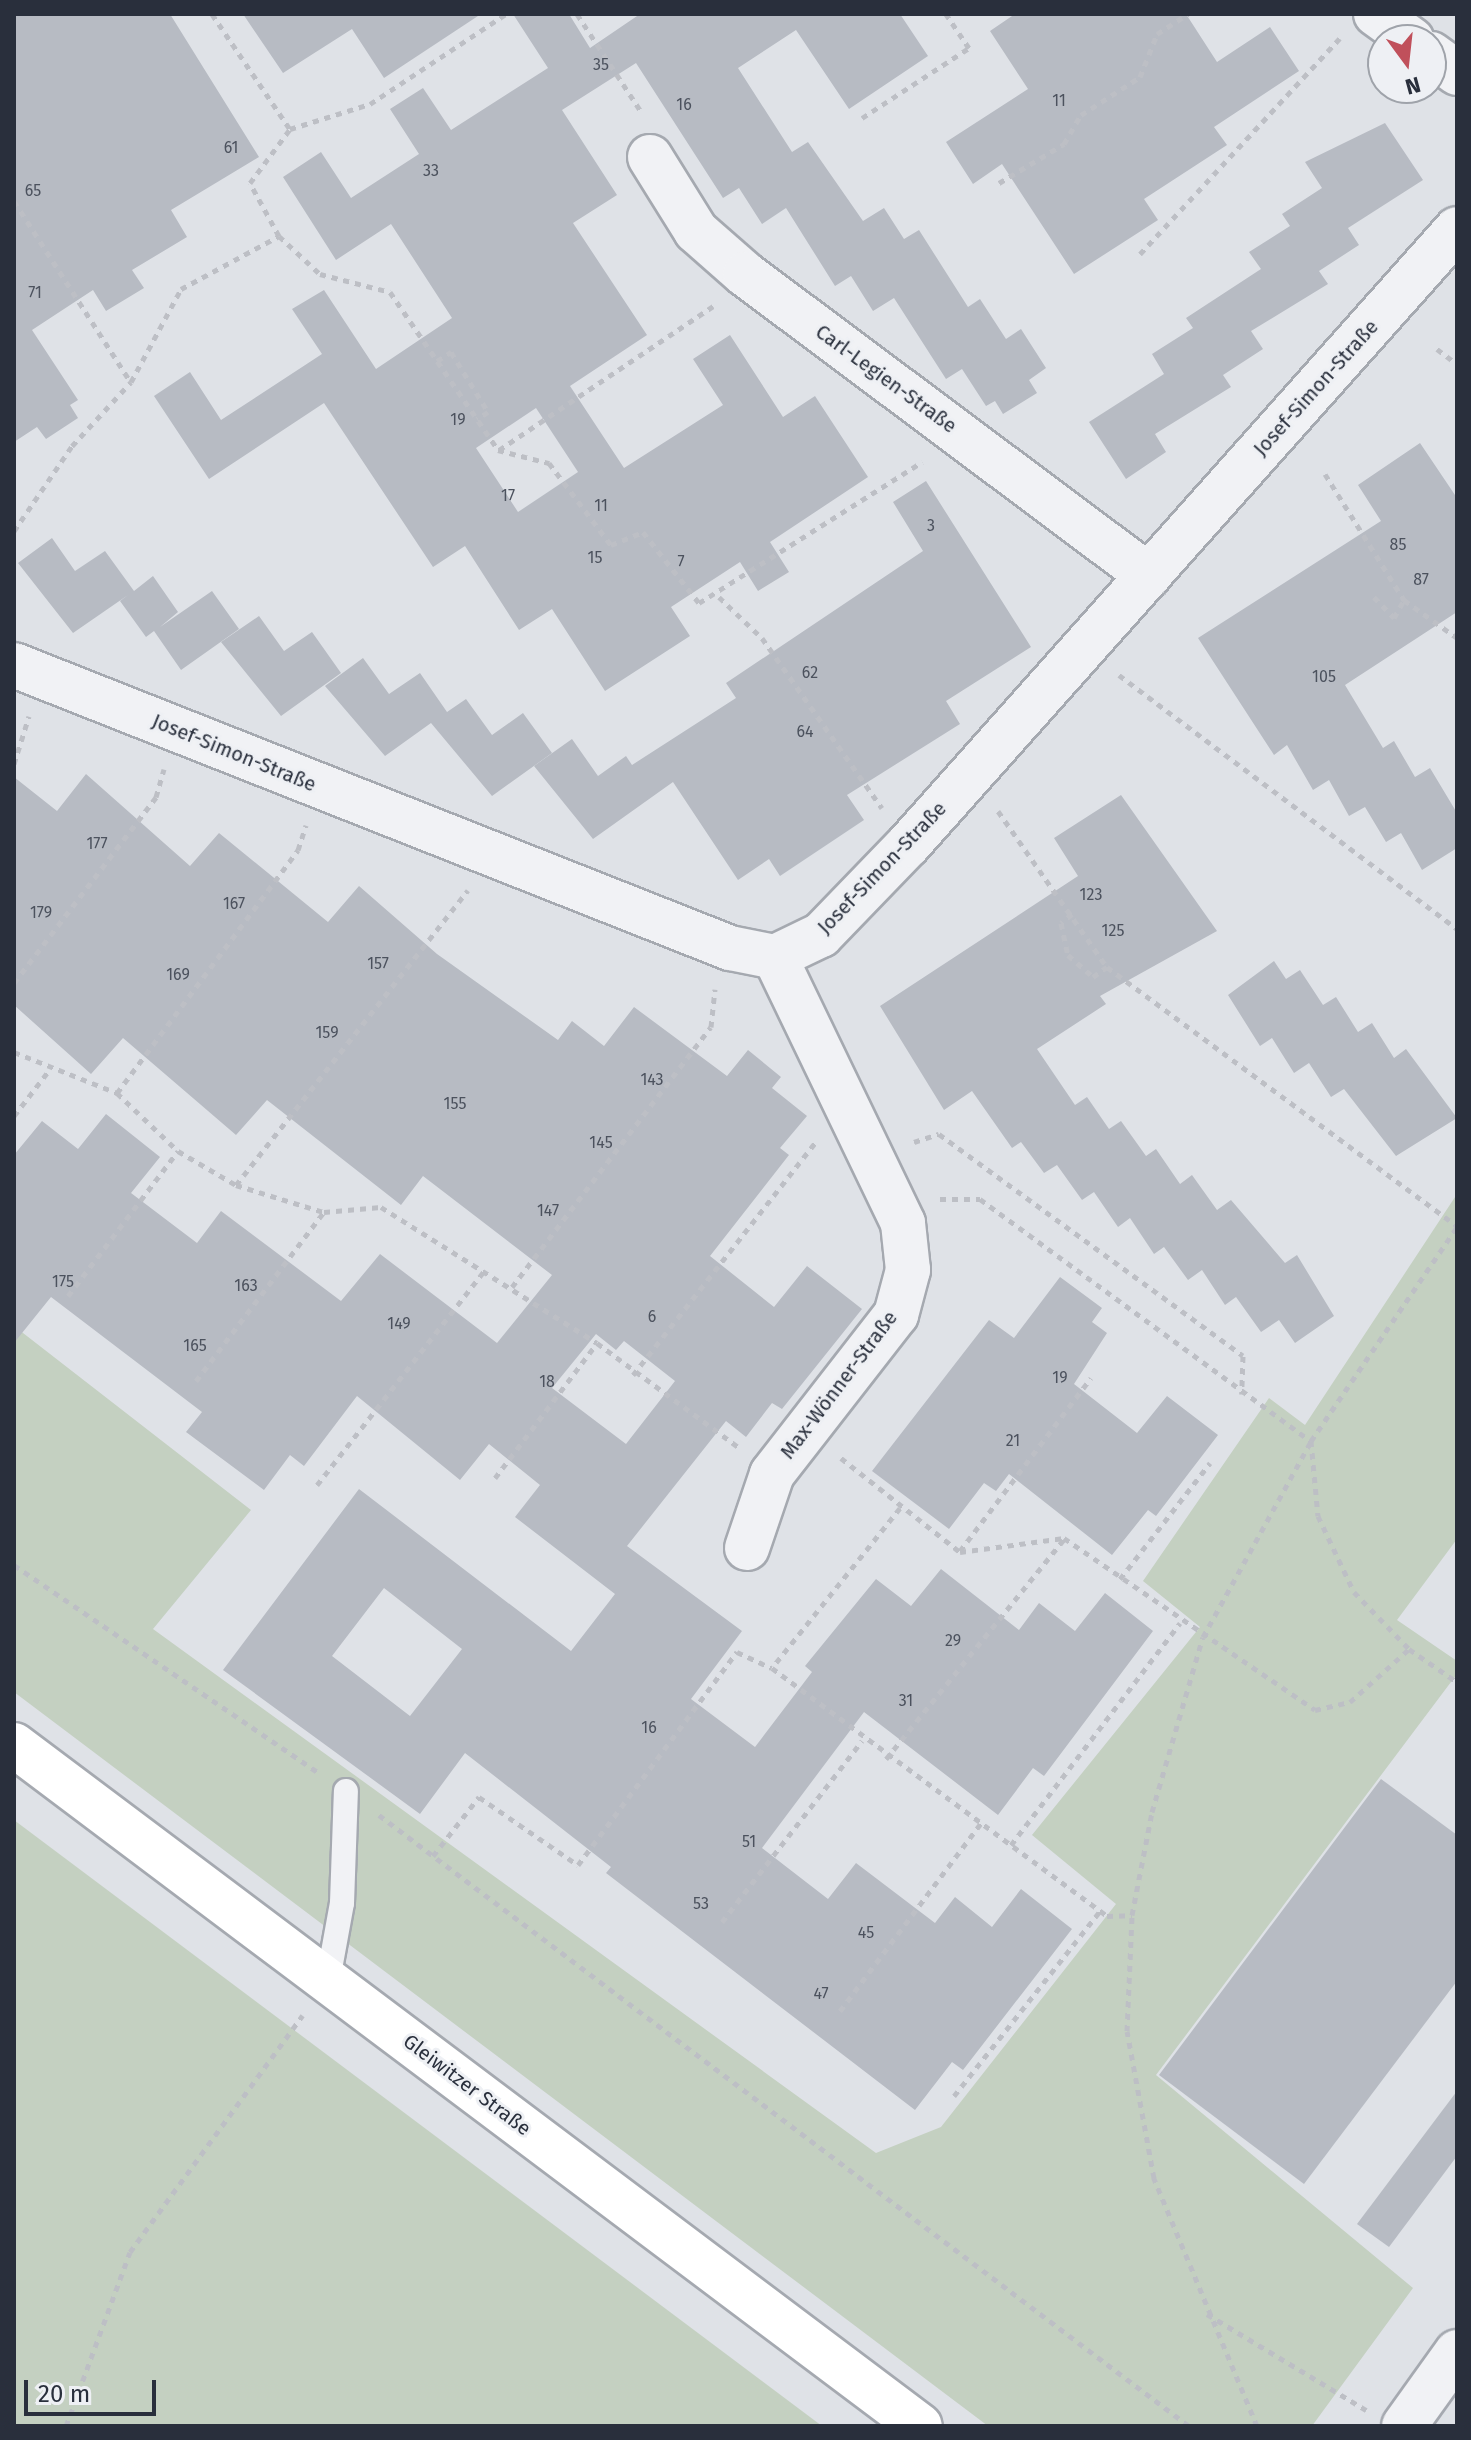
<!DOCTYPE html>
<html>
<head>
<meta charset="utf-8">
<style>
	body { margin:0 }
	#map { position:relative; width:1471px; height:2440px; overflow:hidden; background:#dfe2e7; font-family:"Fira Sans",sans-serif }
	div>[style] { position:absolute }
	.green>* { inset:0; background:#c4d0c1 }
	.building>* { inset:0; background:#b7bbc3 }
	.path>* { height:5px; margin-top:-2.5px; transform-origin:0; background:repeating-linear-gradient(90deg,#bdbfc5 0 6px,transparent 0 12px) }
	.roads { filter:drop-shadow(2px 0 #a5a9b0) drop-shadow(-2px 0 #a5a9b0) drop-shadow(0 2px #a5a9b0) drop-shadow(0 -2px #a5a9b0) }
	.service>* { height:24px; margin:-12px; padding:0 12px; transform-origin:12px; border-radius:12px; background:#f1f2f5 }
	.minor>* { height:44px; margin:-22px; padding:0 22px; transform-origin:22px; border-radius:22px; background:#f1f2f5 }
	.secondary>* { height:44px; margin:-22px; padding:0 22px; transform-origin:22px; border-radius:22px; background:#fff }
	span { translate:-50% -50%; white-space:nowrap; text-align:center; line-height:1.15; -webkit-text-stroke:6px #eef0f4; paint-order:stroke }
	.number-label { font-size:16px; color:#4c525e }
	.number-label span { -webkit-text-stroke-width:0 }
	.street-label { font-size:20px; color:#292f3c }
	.frame { position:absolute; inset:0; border:16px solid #292f3c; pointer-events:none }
	.north { position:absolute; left:1367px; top:24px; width:80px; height:80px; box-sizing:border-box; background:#eef0f4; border:2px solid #9fa3aa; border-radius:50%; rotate:165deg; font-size:22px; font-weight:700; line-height:32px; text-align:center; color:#292f3c }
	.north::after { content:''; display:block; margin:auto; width:28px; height:36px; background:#c0505b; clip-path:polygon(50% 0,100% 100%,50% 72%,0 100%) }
	.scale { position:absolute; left:24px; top:2380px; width:132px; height:36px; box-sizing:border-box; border:4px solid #292f3c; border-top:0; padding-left:10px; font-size:24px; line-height:28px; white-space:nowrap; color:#292f3c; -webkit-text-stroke:6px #eef0f4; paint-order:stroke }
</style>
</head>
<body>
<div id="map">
	<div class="green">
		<i style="clip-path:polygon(1457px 1194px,1457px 1539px,1397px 1620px,1457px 1661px,1457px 1674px,1156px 2075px,1413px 2288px,1312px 2426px,988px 2426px,14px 1692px,14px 1326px,251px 1510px,153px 1629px,876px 2153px,941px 2127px,1116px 1904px,1032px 1835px,1200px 1627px,1143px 1581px,1269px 1398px,1305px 1425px)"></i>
		<i style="clip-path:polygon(14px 1820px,822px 2426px,14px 2426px)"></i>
	</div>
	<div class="building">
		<i style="clip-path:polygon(14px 14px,170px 14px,259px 157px,171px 210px,187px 237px,132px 270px,144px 288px,106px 311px,93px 290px,32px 330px,78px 400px,70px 405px,78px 418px,46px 439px,37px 427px,14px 442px)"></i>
		<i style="clip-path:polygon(243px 14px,481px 14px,384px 78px,352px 29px,283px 73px)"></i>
		<i style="clip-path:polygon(evenodd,513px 14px,569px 14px,590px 48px,640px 14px,900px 14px,928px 56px,849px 109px,796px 30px,738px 68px,792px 152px,808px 142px,863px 221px,884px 208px,904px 239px,919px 230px,968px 307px,980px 299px,1006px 339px,1021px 329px,1046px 368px,1029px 380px,1037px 393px,1003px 414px,995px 401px,986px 406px,962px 369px,946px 379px,894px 298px,873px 311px,851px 276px,835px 286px,786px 208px,762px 224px,739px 188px,723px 198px,636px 63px,562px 110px,617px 195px,573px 223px,647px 335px,570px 386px,624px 468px,723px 405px,693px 359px,730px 335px,783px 417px,815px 396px,868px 477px,770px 542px,789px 572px,758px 591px,740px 562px,671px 607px,690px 636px,605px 691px,552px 609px,519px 630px,465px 546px,433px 567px,324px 403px,209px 479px,154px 396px,190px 372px,221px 420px,322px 354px,292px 309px,324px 290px,376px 369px,452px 318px,391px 224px,336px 260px,283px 177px,321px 152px,351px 198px,419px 154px,390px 109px,423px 88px,451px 130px,548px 68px,513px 14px,536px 408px,578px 472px,518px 512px,476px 448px,536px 408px)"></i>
		<i style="clip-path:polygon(1015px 14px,1186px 14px,1217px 62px,1270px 27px,1299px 71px,1214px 127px,1227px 145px,1144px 199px,1158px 220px,1074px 274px,1002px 164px,973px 184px,946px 142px,1028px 89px,990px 31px)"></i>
		<i style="clip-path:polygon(1385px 123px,1423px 180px,1348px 228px,1359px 245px,1319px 271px,1328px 284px,1251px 331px,1263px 349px,1223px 375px,1231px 387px,1155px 434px,1166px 452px,1126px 479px,1089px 422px,1164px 374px,1152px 354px,1193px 328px,1186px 318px,1261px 269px,1249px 252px,1290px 226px,1282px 214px,1322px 188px,1305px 162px)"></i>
		<i style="clip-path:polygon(1420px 443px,1457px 498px,1457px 612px,1345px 685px,1383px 748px,1394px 741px,1415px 777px,1430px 768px,1457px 813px,1457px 848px,1422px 870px,1401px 833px,1386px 842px,1365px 807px,1349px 816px,1329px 780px,1313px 790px,1287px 745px,1274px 755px,1198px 638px,1381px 521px,1358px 485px)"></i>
		<i style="clip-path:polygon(926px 481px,1031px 647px,946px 701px,960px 724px,847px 795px,864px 820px,780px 876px,769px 859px,738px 880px,673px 782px,593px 839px,534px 766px,572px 739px,598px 776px,626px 756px,632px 765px,736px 698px,726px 683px,923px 551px,893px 502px)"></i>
		<i style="clip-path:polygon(52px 538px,75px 571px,105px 551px,134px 591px,153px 576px,178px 612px,160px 627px,212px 591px,239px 629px,181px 670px,154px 631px,146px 637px,120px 601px,128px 595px,73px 633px,18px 563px)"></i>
		<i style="clip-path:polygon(259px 616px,284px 651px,312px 632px,341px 673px,281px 716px,221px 642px)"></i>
		<i style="clip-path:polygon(363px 658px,389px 694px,420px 673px,447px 712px,466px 699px,492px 735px,523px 713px,552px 753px,492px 796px,431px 723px,385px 756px,325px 686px)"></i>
		<i style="clip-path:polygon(evenodd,86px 774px,190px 866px,219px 833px,328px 922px,359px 886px,437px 954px,558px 1040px,572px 1021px,604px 1046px,634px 1007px,727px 1076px,748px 1050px,781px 1077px,772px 1088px,807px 1116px,780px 1148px,789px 1155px,710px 1256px,774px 1307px,807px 1266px,862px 1309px,782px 1409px,772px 1403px,746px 1437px,726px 1421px,627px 1546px,742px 1631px,691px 1699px,755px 1747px,812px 1672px,805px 1666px,876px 1579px,911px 1606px,941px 1569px,1019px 1630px,1039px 1603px,1075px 1631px,1105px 1593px,1153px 1631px,1044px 1776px,1033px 1768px,998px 1815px,864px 1712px,762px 1848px,828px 1899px,856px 1863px,935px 1923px,955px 1897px,992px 1927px,1021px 1889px,1072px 1929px,963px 2070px,952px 2062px,915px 2110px,606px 1873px,611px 1867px,465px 1753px,420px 1814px,223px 1670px,359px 1489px,571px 1651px,615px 1594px,515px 1517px,540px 1485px,489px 1444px,460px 1480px,357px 1396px,304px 1466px,290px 1455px,264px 1490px,186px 1432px,202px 1412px,51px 1297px,14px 1343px,14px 1155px,42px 1121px,78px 1149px,106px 1114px,160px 1157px,131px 1193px,197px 1243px,221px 1211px,341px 1301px,380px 1254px,497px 1343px,552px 1275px,423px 1176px,401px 1205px,267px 1100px,236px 1135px,123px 1038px,91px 1074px,14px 1005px,14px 777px,57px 811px,86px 774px,596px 1334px,616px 1350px,624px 1341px,675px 1381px,626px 1444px,552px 1388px,596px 1334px,86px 774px,384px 1588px,462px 1649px,410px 1716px,332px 1656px,384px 1588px)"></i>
		<i style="clip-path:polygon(1121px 795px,1217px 931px,1100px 996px,1106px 1004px,1037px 1049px,1075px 1105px,1087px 1097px,1109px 1129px,1121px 1121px,1146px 1156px,1156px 1149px,1180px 1184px,1192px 1175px,1217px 1210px,1231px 1200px,1285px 1263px,1297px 1255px,1334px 1316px,1295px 1343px,1279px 1320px,1261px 1332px,1236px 1297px,1225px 1305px,1202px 1270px,1188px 1280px,1164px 1247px,1154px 1254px,1130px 1218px,1118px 1227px,1094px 1192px,1082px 1200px,1057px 1165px,1044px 1173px,1021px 1142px,1012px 1148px,972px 1091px,944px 1110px,880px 1006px,1078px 876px,1054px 838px)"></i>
		<i style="clip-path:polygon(1274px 961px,1286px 979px,1300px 970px,1323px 1005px,1336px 997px,1358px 1032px,1372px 1023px,1394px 1058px,1406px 1049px,1457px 1118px,1396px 1156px,1344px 1089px,1331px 1097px,1309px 1063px,1294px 1073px,1272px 1038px,1260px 1046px,1228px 995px)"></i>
		<i style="clip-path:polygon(1060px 1277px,1102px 1308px,1092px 1322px,1107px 1333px,1074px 1384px,1137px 1433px,1167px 1396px,1218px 1435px,1156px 1516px,1148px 1510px,1112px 1555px,1009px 1474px,996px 1491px,984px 1483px,949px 1529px,872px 1471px,989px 1320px,1014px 1338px)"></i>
		<i style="clip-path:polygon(1381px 1779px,1457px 1835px,1457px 1981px,1304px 2184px,1159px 2075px)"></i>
		<i style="clip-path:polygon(1457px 2091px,1457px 2156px,1389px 2247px,1357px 2224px)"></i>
	</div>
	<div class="path">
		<i style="left:212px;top:14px;width:139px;rotate:55.9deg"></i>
		<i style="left:577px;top:14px;width:118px;rotate:56.7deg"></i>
		<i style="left:862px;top:118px;width:128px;rotate:-33.2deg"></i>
		<i style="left:969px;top:48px;width:41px;rotate:-124.1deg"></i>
		<i style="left:999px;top:183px;width:76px;rotate:-31deg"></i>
		<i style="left:1064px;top:144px;width:34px;rotate:-60deg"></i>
		<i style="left:1081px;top:115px;width:70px;rotate:-32.8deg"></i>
		<i style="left:1140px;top:77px;width:46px;rotate:-68.4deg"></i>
		<i style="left:1157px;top:34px;width:37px;rotate:-33deg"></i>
		<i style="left:14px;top:201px;width:214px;rotate:57.2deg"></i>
		<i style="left:279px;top:236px;width:56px;rotate:42.8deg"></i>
		<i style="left:320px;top:274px;width:72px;rotate:14.4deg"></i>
		<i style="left:390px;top:292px;width:191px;rotate:55.6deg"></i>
		<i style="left:498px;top:450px;width:53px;rotate:14.3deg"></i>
		<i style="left:549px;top:463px;width:103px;rotate:52.9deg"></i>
		<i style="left:611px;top:545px;width:35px;rotate:-22deg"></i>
		<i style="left:643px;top:532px;width:90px;rotate:51.7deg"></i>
		<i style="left:699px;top:603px;width:264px;rotate:-32.3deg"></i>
		<i style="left:1140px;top:254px;width:294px;rotate:-47.2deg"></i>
		<i style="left:1437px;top:349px;width:25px;rotate:37deg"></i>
		<i style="left:437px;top:361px;width:17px;rotate:-33deg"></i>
		<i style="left:451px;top:352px;width:70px;rotate:58.3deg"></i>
		<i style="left:488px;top:412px;width:13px;rotate:148deg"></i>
		<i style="left:499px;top:450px;width:258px;rotate:-33.9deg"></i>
		<i style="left:1325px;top:474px;width:149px;rotate:57.9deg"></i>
		<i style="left:1404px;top:600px;width:65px;rotate:35.6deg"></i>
		<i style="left:14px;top:531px;width:103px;rotate:-55.7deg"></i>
		<i style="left:72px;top:446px;width:87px;rotate:-47.3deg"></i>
		<i style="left:131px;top:382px;width:106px;rotate:-61.7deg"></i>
		<i style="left:181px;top:289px;width:111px;rotate:-28.4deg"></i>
		<i style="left:279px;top:236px;width:60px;rotate:-118.7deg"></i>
		<i style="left:250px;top:183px;width:67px;rotate:-53.5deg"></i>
		<i style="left:290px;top:129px;width:84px;rotate:-17.4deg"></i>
		<i style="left:370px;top:104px;width:163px;rotate:-33.5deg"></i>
		<i style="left:719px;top:597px;width:59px;rotate:43.6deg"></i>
		<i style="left:762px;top:638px;width:208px;rotate:54.8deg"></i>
		<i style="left:1374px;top:597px;width:29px;rotate:46deg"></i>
		<i style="left:1394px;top:618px;width:21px;rotate:-61deg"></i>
		<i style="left:1119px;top:675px;width:423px;rotate:36.9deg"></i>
		<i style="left:14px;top:764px;width:50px;rotate:-72.6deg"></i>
		<i style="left:998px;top:811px;width:190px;rotate:55.1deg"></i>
		<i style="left:1107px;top:967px;width:435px;rotate:36.5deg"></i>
		<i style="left:1072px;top:914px;width:14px;rotate:141deg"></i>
		<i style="left:1061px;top:923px;width:33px;rotate:78deg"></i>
		<i style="left:1068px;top:955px;width:33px;rotate:41deg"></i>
		<i style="left:1093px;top:977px;width:17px;rotate:-36deg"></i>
		<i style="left:14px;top:983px;width:234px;rotate:-52.6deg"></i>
		<i style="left:156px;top:797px;width:29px;rotate:-74deg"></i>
		<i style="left:14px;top:1052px;width:111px;rotate:21.7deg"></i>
		<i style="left:117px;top:1093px;width:84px;rotate:43.6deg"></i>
		<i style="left:178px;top:1151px;width:67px;rotate:30.4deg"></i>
		<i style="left:236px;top:1185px;width:92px;rotate:17.1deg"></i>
		<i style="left:324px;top:1212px;width:57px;rotate:-5deg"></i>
		<i style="left:381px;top:1207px;width:255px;rotate:32.2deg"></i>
		<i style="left:597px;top:1343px;width:175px;rotate:36.4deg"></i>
		<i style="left:117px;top:1093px;width:303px;rotate:-53.3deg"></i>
		<i style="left:298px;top:850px;width:26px;rotate:-72deg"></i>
		<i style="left:14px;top:1116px;width:59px;rotate:-52.5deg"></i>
		<i style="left:914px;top:1142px;width:26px;rotate:-18deg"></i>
		<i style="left:939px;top:1134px;width:376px;rotate:36.1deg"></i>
		<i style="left:1243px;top:1356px;width:38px;rotate:92deg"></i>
		<i style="left:236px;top:1185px;width:375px;rotate:-51.8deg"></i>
		<i style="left:940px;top:1199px;width:40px"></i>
		<i style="left:980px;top:1199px;width:410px;rotate:36.2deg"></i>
		<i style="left:1311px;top:1441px;width:75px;rotate:84.7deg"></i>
		<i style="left:1318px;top:1516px;width:84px;rotate:64.7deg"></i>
		<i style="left:1354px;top:1592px;width:79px;rotate:46deg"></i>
		<i style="left:1409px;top:1649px;width:58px;rotate:34.5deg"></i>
		<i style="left:512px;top:1287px;width:327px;rotate:-52.6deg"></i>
		<i style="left:711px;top:1027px;width:38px;rotate:-84deg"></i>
		<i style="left:68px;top:1296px;width:182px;rotate:-52.8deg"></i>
		<i style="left:633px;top:1375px;width:295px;rotate:-51.9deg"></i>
		<i style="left:196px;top:1381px;width:212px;rotate:-52.9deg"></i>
		<i style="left:841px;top:1458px;width:152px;rotate:38.3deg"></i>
		<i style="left:960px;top:1552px;width:105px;rotate:-7.7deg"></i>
		<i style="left:1064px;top:1538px;width:304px;rotate:34.4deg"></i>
		<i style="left:1315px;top:1710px;width:36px;rotate:-13deg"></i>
		<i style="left:1350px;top:1702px;width:79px;rotate:-41.9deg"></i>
		<i style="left:495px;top:1478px;width:169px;rotate:-52.9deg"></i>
		<i style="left:317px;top:1485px;width:274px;rotate:-52deg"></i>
		<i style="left:900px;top:1508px;width:205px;rotate:128.7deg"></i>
		<i style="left:772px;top:1668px;width:417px;rotate:36.5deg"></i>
		<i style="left:1107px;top:1916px;width:25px;rotate:-2deg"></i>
		<i style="left:960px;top:1551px;width:217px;rotate:-52.9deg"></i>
		<i style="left:14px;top:1565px;width:368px;rotate:34.3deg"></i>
		<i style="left:1120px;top:1579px;width:147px;rotate:-52.2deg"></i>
		<i style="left:886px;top:1759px;width:283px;rotate:-51deg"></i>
		<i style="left:379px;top:1815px;width:1015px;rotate:37.03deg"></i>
		<i style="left:1011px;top:1845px;width:279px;rotate:-52.7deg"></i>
		<i style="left:433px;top:1856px;width:75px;rotate:-52.1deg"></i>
		<i style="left:479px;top:1797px;width:120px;rotate:34.5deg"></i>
		<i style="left:578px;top:1865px;width:266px;rotate:-53.3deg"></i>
		<i style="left:737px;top:1652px;width:38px;rotate:25deg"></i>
		<i style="left:722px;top:1922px;width:229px;rotate:-52.3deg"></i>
		<i style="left:840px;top:2011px;width:235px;rotate:-53.1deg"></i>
		<i style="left:954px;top:2096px;width:236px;rotate:-51.7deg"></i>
		<i style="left:1207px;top:2314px;width:186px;rotate:31.1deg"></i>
		<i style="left:66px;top:2426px;width:185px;rotate:-69.8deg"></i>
		<i style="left:130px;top:2252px;width:293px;rotate:-53.9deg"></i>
		<i style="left:1257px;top:2426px;width:269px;rotate:-112.6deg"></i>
		<i style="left:1154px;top:2178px;width:149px;rotate:-100.4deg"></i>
		<i style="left:1127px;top:2031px;width:116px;rotate:-87.5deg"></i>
		<i style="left:1132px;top:1915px;width:105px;rotate:-79deg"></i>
		<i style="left:1152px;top:1812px;width:182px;rotate:-73.8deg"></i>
		<i style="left:1203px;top:1637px;width:224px;rotate:-61.1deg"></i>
		<i style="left:1311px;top:1441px;width:259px;rotate:-55.7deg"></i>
	</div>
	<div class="roads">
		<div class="service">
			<i style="left:328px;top:1980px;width:78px;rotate:-79.7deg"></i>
			<i style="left:342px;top:1903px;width:112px;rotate:-88deg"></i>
		</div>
		<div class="minor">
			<i style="left:1376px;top:14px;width:44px;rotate:35.8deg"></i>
			<i style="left:1431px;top:54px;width:32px;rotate:36deg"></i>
			<i style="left:650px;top:157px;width:87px;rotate:58.1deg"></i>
			<i style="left:696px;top:231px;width:65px;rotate:41.3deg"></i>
			<i style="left:745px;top:274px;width:504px;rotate:36.78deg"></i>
			<i style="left:14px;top:665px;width:770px;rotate:21.57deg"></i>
			<i style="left:730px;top:948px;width:46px;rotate:11.3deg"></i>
			<i style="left:775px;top:957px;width:51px;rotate:-25.6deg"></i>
			<i style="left:821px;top:935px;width:125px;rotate:-46deg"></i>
			<i style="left:908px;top:845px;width:825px;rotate:-48.29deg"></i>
			<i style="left:747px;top:1548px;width:78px;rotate:-71.3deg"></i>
			<i style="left:772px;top:1474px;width:202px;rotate:-52.1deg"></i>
			<i style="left:896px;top:1315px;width:47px;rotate:-75.1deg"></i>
			<i style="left:908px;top:1270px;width:47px;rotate:-96.1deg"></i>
			<i style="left:903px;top:1223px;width:295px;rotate:-115.7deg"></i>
			<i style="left:1404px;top:2426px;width:91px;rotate:-54.4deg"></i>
		</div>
		<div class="secondary">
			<i style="left:14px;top:1745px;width:1133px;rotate:36.93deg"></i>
		</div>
	</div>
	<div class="number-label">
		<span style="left:601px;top:65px">35</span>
		<span style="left:1059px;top:101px">11</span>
		<span style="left:684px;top:105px">16</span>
		<span style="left:231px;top:148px">61</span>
		<span style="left:431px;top:171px">33</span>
		<span style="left:33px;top:191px">65</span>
		<span style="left:35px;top:293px">71</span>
		<span style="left:458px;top:420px">19</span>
		<span style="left:508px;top:496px">17</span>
		<span style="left:601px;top:506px">11</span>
		<span style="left:931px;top:526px">3</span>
		<span style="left:1398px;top:545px">85</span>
		<span style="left:595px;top:558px">15</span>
		<span style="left:681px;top:562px">7</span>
		<span style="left:1421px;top:580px">87</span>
		<span style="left:810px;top:673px">62</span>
		<span style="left:1324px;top:677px">105</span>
		<span style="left:805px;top:732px">64</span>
		<span style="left:97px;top:844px">177</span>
		<span style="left:1091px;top:895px">123</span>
		<span style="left:234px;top:904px">167</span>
		<span style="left:41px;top:913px">179</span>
		<span style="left:1113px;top:931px">125</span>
		<span style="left:378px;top:964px">157</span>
		<span style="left:178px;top:975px">169</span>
		<span style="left:327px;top:1033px">159</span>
		<span style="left:652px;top:1080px">143</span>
		<span style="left:455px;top:1104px">155</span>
		<span style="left:601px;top:1143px">145</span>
		<span style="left:548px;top:1211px">147</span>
		<span style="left:63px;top:1282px">175</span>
		<span style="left:246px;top:1286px">163</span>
		<span style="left:652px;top:1317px">6</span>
		<span style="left:399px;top:1324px">149</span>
		<span style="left:195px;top:1346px">165</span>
		<span style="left:1060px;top:1378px">19</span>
		<span style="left:547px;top:1382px">18</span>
		<span style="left:1013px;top:1441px">21</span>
		<span style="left:953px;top:1641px">29</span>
		<span style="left:906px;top:1701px">31</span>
		<span style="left:649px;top:1728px">16</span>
		<span style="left:749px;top:1842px">51</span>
		<span style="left:701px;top:1904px">53</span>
		<span style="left:866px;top:1933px">45</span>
		<span style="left:821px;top:1994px">47</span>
	</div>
	<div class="street-label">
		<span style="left:886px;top:379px;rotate:36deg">Carl-Legien-Straße</span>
		<span style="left:1316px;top:388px;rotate:-48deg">Josef-Simon-Straße</span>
		<span style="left:234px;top:753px;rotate:22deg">Josef-Simon-Straße</span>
		<span style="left:882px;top:868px;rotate:-46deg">Josef-Simon-Straße</span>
		<span style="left:839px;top:1385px;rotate:-53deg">Max-Wönner-Straße</span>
		<span style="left:467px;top:2085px;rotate:37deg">Gleiwitzer Straße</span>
	</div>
	<div class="frame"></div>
	<div class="north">N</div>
	<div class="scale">20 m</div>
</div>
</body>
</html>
